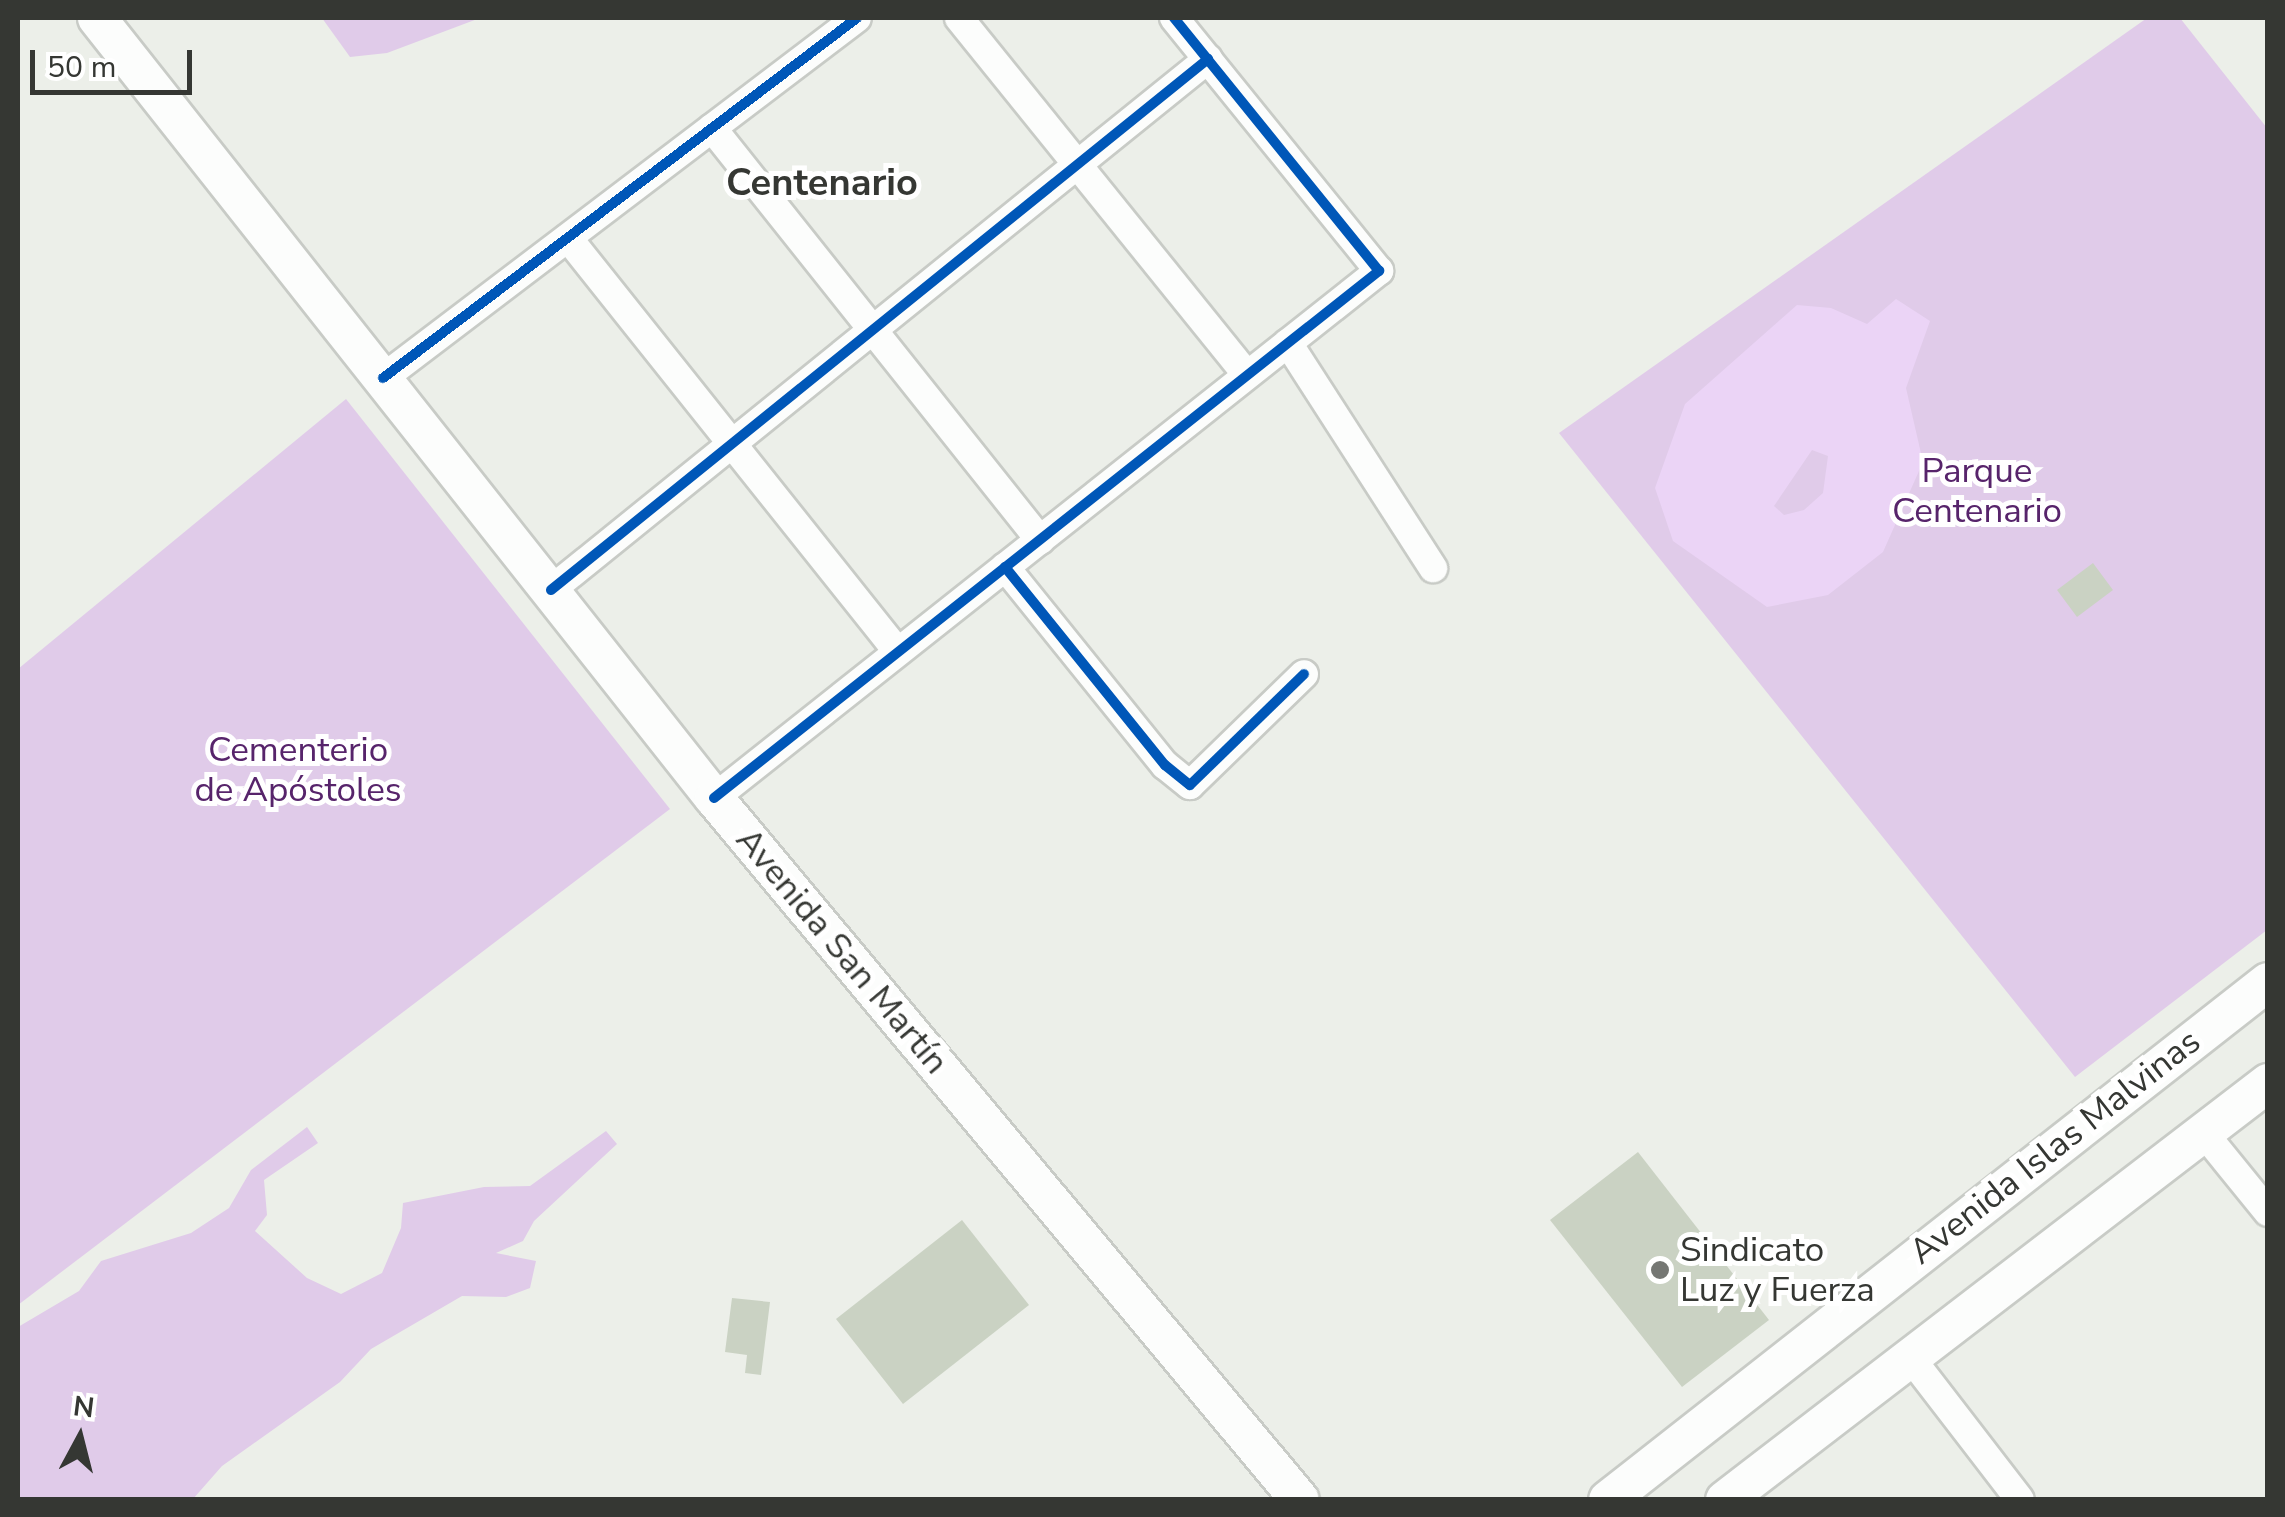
<!DOCTYPE html>
<html>
<head>
<meta charset="utf-8">
<style>
	body { margin:0 }
	#map { position:relative; width:2285px; height:1517px; overflow:hidden; background:#ecefe9; font-family:"Nunito Sans",sans-serif }
	div>[style] { position:absolute }
	.green>* { inset:0; background:#e0cbe9 }
	.water>* { inset:0; background:#ebd4f6 }
	.building>* { inset:0; background:#cad2c3 }
	.roads { filter:drop-shadow(2px 0 #c8cbc6) drop-shadow(-2px 0 #c8cbc6) drop-shadow(0 2px #c8cbc6) drop-shadow(0 -2px #c8cbc6) }
	.minor>* { height:28px; margin:-14px; padding:0 14px; transform-origin:14px; border-radius:14px; background:#fcfdfc }
	.major>* { height:38px; margin:-19px; padding:0 19px; transform-origin:19px; border-radius:19px; background:#fcfdfc }
	.cycleway>* { height:10px; margin:-5px; padding:0 5px; transform-origin:5px; border-radius:5px; background:#0057b8 }
	.dots>* { width:28px; height:28px; translate:-50% -50%; box-sizing:border-box; border:5px solid #fff; border-radius:50% }
	span { translate:-50% -50%; white-space:nowrap; text-align:center; line-height:1.15; -webkit-text-stroke:10px #fff; paint-order:stroke }
	.park-label { font-size:35px; color:#57246b }
	.street-label { font-size:35px; color:#353733 }
	.poi-label { font-size:35px; color:#353733 }
	.left { translate:0 -50%; text-align:left }
	.neighbourhood-label { font-size:38px; color:#353733; font-weight:700 }
	.frame { position:absolute; inset:0; border:20px solid #353733; pointer-events:none }
	.north { position:absolute; left:30px; top:1387px; width:100px; height:100px; -webkit-text-stroke:8px #fff; paint-order:stroke; rotate:7deg; font-size:28px; font-weight:700; line-height:40px; text-align:center; color:#353733 }
	.north::after { content:''; display:block; margin:auto; width:35px; height:45px; background:#353733; clip-path:polygon(50% 0,100% 100%,50% 72%,0 100%) }
	.scale { position:absolute; left:30px; top:50px; width:162px; height:45px; box-sizing:border-box; border:5px solid #353733; border-top:0; padding-left:12px; font-size:30px; line-height:35px; white-space:nowrap; color:#353733; -webkit-text-stroke:8px #fff; paint-order:stroke }
</style>
</head>
<body>
<div id="map">
	<div class="green">
		<i style="clip-path:polygon(322px 18px,480px 18px,387px 53px,350px 57px)"></i>
		<i style="clip-path:polygon(2147px 18px,2180px 18px,2267px 128px,2267px 930px,2075px 1077px,1559px 433px)"></i>
		<i style="clip-path:polygon(346px 399px,670px 809px,18px 1305px,18px 669px)"></i>
		<i style="clip-path:polygon(307px 1127px,318px 1143px,264px 1180px,267px 1215px,255px 1231px,307px 1278px,341px 1294px,382px 1273px,401px 1228px,403px 1203px,484px 1187px,530px 1186px,606px 1131px,617px 1144px,534px 1221px,523px 1241px,496px 1253px,536px 1261px,530px 1288px,506px 1297px,462px 1296px,371px 1349px,340px 1382px,222px 1466px,193px 1499px,18px 1499px,18px 1327px,79px 1291px,101px 1261px,191px 1233px,229px 1208px,251px 1170px)"></i>
	</div>
	<div class="water">
		<i style="clip-path:polygon(evenodd,1896px 299px,1930px 321px,1906px 388px,1923px 462px,1883px 552px,1828px 595px,1767px 607px,1673px 541px,1655px 488px,1685px 404px,1797px 305px,1831px 308px,1867px 324px,1896px 299px,1812px 450px,1828px 456px,1823px 493px,1804px 510px,1784px 515px,1774px 506px,1812px 450px)"></i>
	</div>
	<div class="building">
		<i style="clip-path:polygon(2093px 563px,2113px 590px,2077px 617px,2057px 590px)"></i>
		<i style="clip-path:polygon(1638px 1152px,1769px 1320px,1682px 1387px,1550px 1220px)"></i>
		<i style="clip-path:polygon(962px 1220px,1029px 1305px,903px 1404px,836px 1319px)"></i>
		<i style="clip-path:polygon(732px 1298px,770px 1302px,761px 1375px,745px 1373px,747px 1355px,725px 1352px)"></i>
	</div>
	<div class="roads">
		<div class="minor">
			<i style="left:959px;top:18px;width:456px;rotate:51.1deg"></i>
			<i style="left:712px;top:128px;width:527px;rotate:51.48deg"></i>
			<i style="left:568px;top:238px;width:529px;rotate:51.44deg"></i>
			<i style="left:1288px;top:343px;width:268px;rotate:57.2deg"></i>
			<i style="left:383px;top:378px;width:595px;rotate:-37.22deg"></i>
			<i style="left:1005px;top:567px;width:255px;rotate:51.1deg"></i>
			<i style="left:1165px;top:765px;width:32px;rotate:39deg"></i>
			<i style="left:1190px;top:785px;width:159px;rotate:-44.2deg"></i>
			<i style="left:551px;top:590px;width:845px;rotate:-38.95deg"></i>
			<i style="left:714px;top:798px;width:849px;rotate:-38.4deg"></i>
			<i style="left:1379px;top:271px;width:326px;rotate:-129deg"></i>
			<i style="left:2203px;top:1132px;width:103px;rotate:50.9deg"></i>
			<i style="left:1910px;top:1357px;width:180px;rotate:52.4deg"></i>
		</div>
		<div class="major">
			<i style="left:97px;top:18px;width:995px;rotate:51.66deg"></i>
			<i style="left:714px;top:798px;width:914px;rotate:50.15deg"></i>
			<i style="left:1608px;top:1500px;width:839px;rotate:-38.13deg"></i>
			<i style="left:1725px;top:1500px;width:685px;rotate:-37.52deg"></i>
		</div>
	</div>
	<div class="cycleway">
		<i style="left:383px;top:378px;width:595px;rotate:-37.22deg"></i>
		<i style="left:1005px;top:567px;width:255px;rotate:51.1deg"></i>
		<i style="left:1165px;top:765px;width:32px;rotate:39deg"></i>
		<i style="left:1190px;top:785px;width:159px;rotate:-44.2deg"></i>
		<i style="left:551px;top:590px;width:845px;rotate:-38.95deg"></i>
		<i style="left:714px;top:798px;width:849px;rotate:-38.4deg"></i>
		<i style="left:1379px;top:271px;width:326px;rotate:-129deg"></i>
	</div>
	<div class="dots">
		<i style="left:1660px;top:1270px;background:#757773"></i>
	</div>
	<div class="park-label">
		<span style="left:1977px;top:491px">Parque<br>Centenario</span>
		<span style="left:298px;top:770px">Cementerio<br>de Apóstoles</span>
	</div>
	<div class="street-label">
		<span style="left:842px;top:951px;rotate:50deg">Avenida San Martín</span>
		<span style="left:2055px;top:1147px;rotate:-38deg">Avenida Islas Malvinas</span>
	</div>
	<div class="poi-label">
		<span class="left" style="left:1680px;top:1270px">Sindicato<br>Luz y Fuerza</span>
	</div>
	<div class="neighbourhood-label">
		<span style="left:822px;top:183px">Centenario</span>
	</div>
	<div class="frame"></div>
	<div class="north">N</div>
	<div class="scale">50 m</div>
</div>
</body>
</html>
